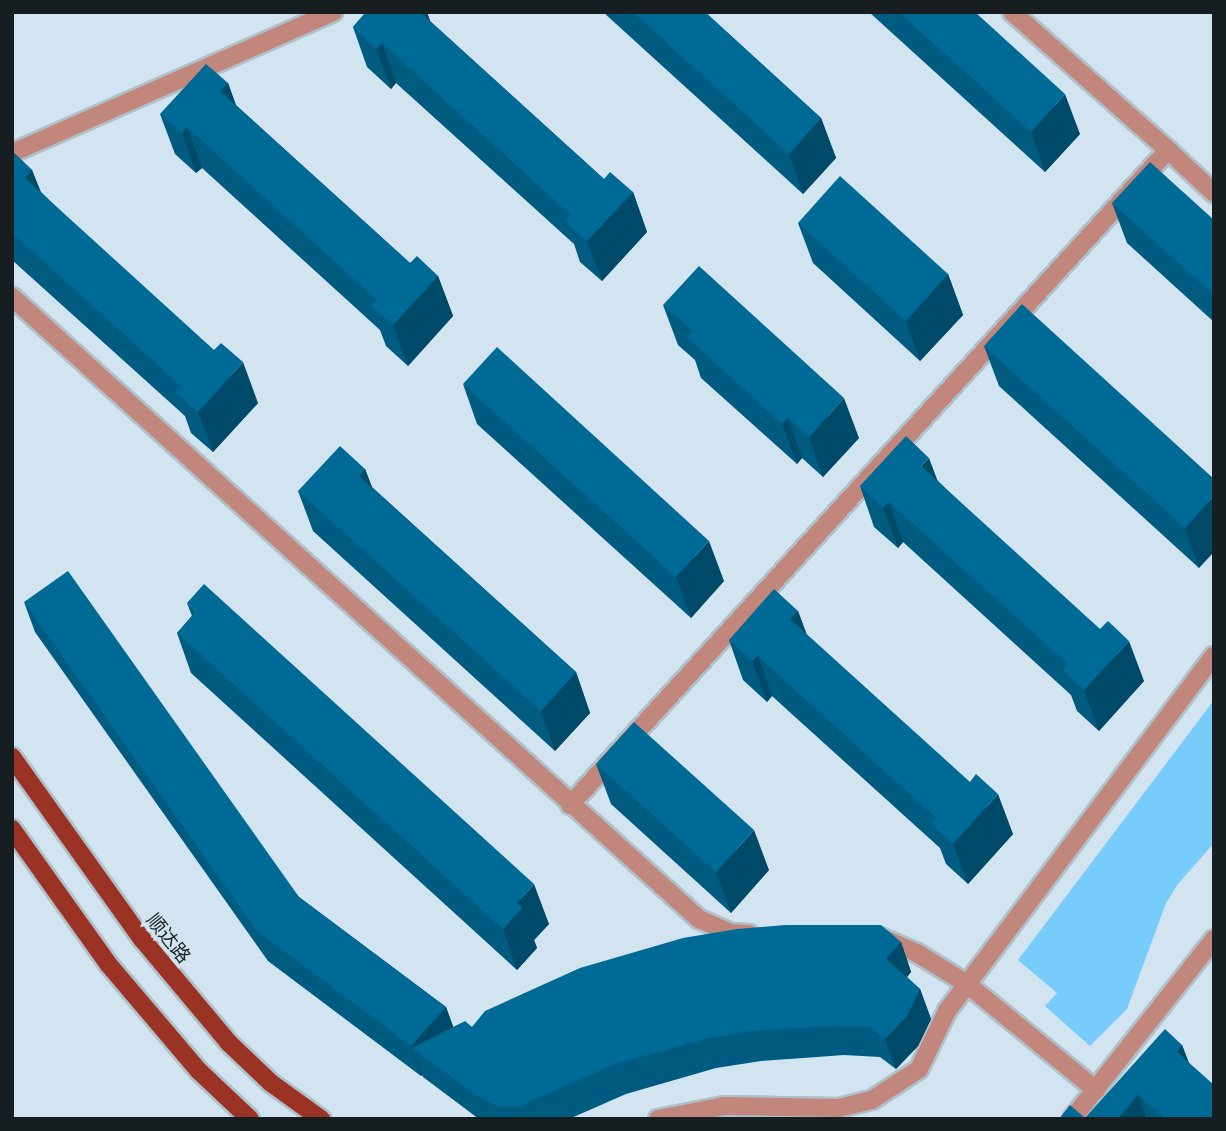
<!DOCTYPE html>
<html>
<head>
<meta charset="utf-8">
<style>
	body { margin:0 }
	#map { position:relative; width:1226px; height:1131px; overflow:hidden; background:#d2e4ef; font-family:"PT Serif","Noto Sans SC",serif }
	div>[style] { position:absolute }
	.water>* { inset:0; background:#78ccfc }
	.roads { filter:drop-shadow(2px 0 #b0c0ca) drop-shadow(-2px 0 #b0c0ca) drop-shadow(0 2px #b0c0ca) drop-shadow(0 -2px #b0c0ca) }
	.minor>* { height:18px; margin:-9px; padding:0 9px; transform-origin:9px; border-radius:9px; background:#c2877c }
	.major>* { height:18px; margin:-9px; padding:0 9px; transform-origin:9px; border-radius:9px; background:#9b3325 }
	.wall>* { inset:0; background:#005b81 }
	.shaded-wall>* { inset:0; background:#004a69 }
	.building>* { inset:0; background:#006a96 }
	span { translate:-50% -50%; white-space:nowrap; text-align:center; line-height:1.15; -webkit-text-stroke:7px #d2e4ef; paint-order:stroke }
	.street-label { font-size:19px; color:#171e22 }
	.frame { position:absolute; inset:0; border:14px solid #171e22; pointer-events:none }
</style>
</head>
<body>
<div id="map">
	<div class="water">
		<i style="clip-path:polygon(1214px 700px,1214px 843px,1178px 884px,1166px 903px,1127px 1009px,1090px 1046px,1045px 1006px,1057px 993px,1018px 960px)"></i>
	</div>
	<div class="roads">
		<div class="minor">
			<i style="left:1012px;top:12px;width:208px;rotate:41.5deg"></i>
			<i style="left:12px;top:153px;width:351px;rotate:-23.7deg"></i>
			<i style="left:12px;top:297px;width:927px;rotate:42.16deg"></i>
			<i style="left:699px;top:919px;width:34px;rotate:24deg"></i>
			<i style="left:730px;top:933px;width:19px;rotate:3deg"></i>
			<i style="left:570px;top:805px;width:887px;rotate:-47.6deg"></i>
			<i style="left:1168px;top:150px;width:63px;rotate:43.1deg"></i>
			<i style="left:880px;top:937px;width:40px;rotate:23.4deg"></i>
			<i style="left:917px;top:953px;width:59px;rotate:31.8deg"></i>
			<i style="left:967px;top:984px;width:167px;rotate:39.4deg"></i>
			<i style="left:658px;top:1119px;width:67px;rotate:-11.1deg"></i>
			<i style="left:724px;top:1106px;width:115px;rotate:1deg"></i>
			<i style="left:839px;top:1108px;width:34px;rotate:-14deg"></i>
			<i style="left:872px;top:1100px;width:56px;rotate:-33.4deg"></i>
			<i style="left:919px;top:1069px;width:64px;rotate:-64.2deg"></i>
			<i style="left:947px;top:1011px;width:444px;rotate:-53.1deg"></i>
			<i style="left:1072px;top:1119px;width:229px;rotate:-51.7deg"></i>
		</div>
		<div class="major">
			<i style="left:12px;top:757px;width:224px;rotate:54.5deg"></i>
			<i style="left:142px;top:939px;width:136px;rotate:50.1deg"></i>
			<i style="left:229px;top:1043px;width:58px;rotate:43.6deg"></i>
			<i style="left:271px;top:1083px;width:62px;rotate:35.8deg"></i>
			<i style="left:12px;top:829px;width:167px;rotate:54.5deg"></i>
			<i style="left:109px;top:965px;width:139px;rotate:49.7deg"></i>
			<i style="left:199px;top:1071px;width:70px;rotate:43.3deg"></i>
		</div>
	</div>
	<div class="wall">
		<i style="clip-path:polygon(366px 12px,427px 12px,430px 21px,604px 179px,633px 192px,647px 232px,602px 281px,580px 262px,574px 244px,396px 83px,391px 89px,367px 67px,353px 27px)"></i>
		<i style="clip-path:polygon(603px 12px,705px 12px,821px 118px,836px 158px,803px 194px)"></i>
		<i style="clip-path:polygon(869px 12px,975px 12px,1080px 134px,1045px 172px)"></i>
		<i style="clip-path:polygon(228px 83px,236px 105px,410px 263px,438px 276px,453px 316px,408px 366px,386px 346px,380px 330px,202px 168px,196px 173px,175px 154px,160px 114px)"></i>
		<i style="clip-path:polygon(12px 151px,32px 170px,41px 192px,258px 403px,213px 452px,191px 433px,185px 416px,12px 260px)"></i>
		<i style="clip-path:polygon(1112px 203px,1214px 220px,1214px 322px,1127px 243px)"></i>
		<i style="clip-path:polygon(798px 223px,948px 274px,963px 315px,920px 361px,813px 263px)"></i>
		<i style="clip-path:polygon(663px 305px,859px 438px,823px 477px,802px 458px,797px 464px,701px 378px,695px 360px,678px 345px)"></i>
		<i style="clip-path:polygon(984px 346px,1214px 479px,1199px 568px,999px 386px)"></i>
		<i style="clip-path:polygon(463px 384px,724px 581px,691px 618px,477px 424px)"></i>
		<i style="clip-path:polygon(365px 469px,372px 487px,576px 672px,590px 713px,555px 751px,313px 531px,298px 491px)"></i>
		<i style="clip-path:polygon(937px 480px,1144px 681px,1099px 731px,1077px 711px,1071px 695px,903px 542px,898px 548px,874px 527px,860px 486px)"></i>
		<i style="clip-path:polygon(24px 602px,299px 897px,446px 1007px,453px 1027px,472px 1027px,901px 942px,911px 972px,907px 977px,920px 989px,931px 1019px,918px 1046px,896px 1069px,880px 1057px,844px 1055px,761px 1061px,716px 1068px,626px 1094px,569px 1119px,479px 1119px,423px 1077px,422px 1075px,421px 1076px,268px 961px,35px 632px)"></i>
		<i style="clip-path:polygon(187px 603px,549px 924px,534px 940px,537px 948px,517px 970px,191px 673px,177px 633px,192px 616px)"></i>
		<i style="clip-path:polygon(798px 611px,806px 634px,1013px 834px,968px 884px,946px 864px,940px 848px,772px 696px,767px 702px,743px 680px,729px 640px)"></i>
		<i style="clip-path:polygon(596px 764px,769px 870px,731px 913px,611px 804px)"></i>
		<i style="clip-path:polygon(1182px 1045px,1189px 1063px,1214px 1119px,1059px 1119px,1085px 1118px)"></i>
	</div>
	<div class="shaded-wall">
		<i style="clip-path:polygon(416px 12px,427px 12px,436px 39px)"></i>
		<i style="clip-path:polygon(382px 43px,396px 83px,391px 89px,376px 49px)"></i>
		<i style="clip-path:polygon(228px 83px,242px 123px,220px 91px)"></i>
		<i style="clip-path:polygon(1065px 94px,1080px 134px,1045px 172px,1031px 132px)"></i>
		<i style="clip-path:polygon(821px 118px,836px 158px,803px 194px,789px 154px)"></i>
		<i style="clip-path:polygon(187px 127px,202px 168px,196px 173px,182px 133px)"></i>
		<i style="clip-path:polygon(32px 170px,47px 210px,25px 178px)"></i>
		<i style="clip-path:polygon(633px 192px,647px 232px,602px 281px,587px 241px)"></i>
		<i style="clip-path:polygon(948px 274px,963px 315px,920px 361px,906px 321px)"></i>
		<i style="clip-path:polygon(438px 276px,453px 316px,408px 366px,393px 325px)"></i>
		<i style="clip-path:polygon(243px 362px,258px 403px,213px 452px,198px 412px)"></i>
		<i style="clip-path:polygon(844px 398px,859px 438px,823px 477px,809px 437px)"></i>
		<i style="clip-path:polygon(788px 418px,802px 458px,797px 464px,782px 424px)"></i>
		<i style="clip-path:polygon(929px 458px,944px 498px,921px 466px)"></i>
		<i style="clip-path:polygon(365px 469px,380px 509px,359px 476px)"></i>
		<i style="clip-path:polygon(1214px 496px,1214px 552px,1199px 568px,1185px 528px)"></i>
		<i style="clip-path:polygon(889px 502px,903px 542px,898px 548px,883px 508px)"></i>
		<i style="clip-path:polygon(709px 541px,724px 581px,691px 618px,676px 577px)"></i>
		<i style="clip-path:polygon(798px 611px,813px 651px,790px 619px)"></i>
		<i style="clip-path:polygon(1129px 641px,1144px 681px,1099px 731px,1084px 690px)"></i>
		<i style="clip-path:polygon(758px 656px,772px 696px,767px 702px,752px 661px)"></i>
		<i style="clip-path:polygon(576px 672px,590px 713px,555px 751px,541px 711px)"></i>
		<i style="clip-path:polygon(998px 794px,1013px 834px,968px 884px,953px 844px)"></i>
		<i style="clip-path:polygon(754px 830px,769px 870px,731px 913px,716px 872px)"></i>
		<i style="clip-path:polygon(534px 884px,549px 924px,534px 940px,537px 948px,517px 970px,503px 929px,517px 903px)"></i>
		<i style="clip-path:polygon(901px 942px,911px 972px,897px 989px,886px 959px)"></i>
		<i style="clip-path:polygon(920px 989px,931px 1019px,918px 1046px,896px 1069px,885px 1039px)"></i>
		<i style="clip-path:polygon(446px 1007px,457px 1037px,412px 1048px,422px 1075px,421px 1076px,411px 1046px)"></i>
		<i style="clip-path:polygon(1182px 1045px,1194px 1077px,1177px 1052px)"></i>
		<i style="clip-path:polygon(1138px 1094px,1147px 1119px,1118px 1119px)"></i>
	</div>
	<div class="building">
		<i style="clip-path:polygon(366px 12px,420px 12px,604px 179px,610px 172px,633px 192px,587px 241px,565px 221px,571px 215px,382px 43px,376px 49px,353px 27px)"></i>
		<i style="clip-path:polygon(633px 12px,705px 12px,821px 118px,789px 154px)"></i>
		<i style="clip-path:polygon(899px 12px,975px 12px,1065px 94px,1031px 132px)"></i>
		<i style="clip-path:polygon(206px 64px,228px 83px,220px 91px,410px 263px,417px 256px,438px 276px,393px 325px,371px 306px,377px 300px,187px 127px,182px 133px,160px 114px)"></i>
		<i style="clip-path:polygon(12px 151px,32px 170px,25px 178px,214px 350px,221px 343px,243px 362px,198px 412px,176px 392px,181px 386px,12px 233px)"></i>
		<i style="clip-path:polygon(1150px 162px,1214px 220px,1214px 295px,1112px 203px)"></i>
		<i style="clip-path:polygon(840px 176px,948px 274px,906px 321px,798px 223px)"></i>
		<i style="clip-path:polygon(699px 266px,844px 398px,809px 437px,788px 418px,782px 424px,687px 337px,693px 331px,663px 305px)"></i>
		<i style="clip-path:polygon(1022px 304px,1214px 479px,1214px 496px,1185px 528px,984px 346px)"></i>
		<i style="clip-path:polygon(497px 347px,709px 541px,676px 577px,463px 384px)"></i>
		<i style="clip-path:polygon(906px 436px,929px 458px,921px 466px,1100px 629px,1108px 621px,1129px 641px,1084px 690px,1063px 670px,1068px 664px,889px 502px,883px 508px,860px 486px)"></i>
		<i style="clip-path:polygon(340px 446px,365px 469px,359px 476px,576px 672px,541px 711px,298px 491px)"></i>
		<i style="clip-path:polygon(68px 571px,299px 897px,446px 1007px,411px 1046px,257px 931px,24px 602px)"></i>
		<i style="clip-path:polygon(204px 584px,534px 884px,517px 903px,522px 908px,503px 929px,177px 633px,196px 611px,187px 603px)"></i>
		<i style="clip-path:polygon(774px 589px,798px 611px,790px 619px,970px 782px,976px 774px,998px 794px,953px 844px,931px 824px,936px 818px,758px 656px,752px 661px,729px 640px)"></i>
		<i style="clip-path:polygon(634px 722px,754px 830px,716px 872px,596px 764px)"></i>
		<i style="clip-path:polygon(785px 925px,881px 925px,901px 942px,886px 959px,920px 989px,907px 1016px,885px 1039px,870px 1027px,833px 1026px,750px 1031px,705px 1039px,615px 1064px,518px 1107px,499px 1107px,476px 1095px,412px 1048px,465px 1021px,472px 1027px,485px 1011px,580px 968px,683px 938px,737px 929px)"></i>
		<i style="clip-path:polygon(1165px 1029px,1182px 1045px,1177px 1052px,1214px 1085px,1214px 1119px,1165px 1119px,1138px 1094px,1118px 1119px,1059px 1119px,1070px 1105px,1085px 1118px)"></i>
	</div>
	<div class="street-label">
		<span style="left:169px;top:938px;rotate:51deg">顺达路</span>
	</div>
	<div class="frame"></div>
</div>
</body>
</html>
